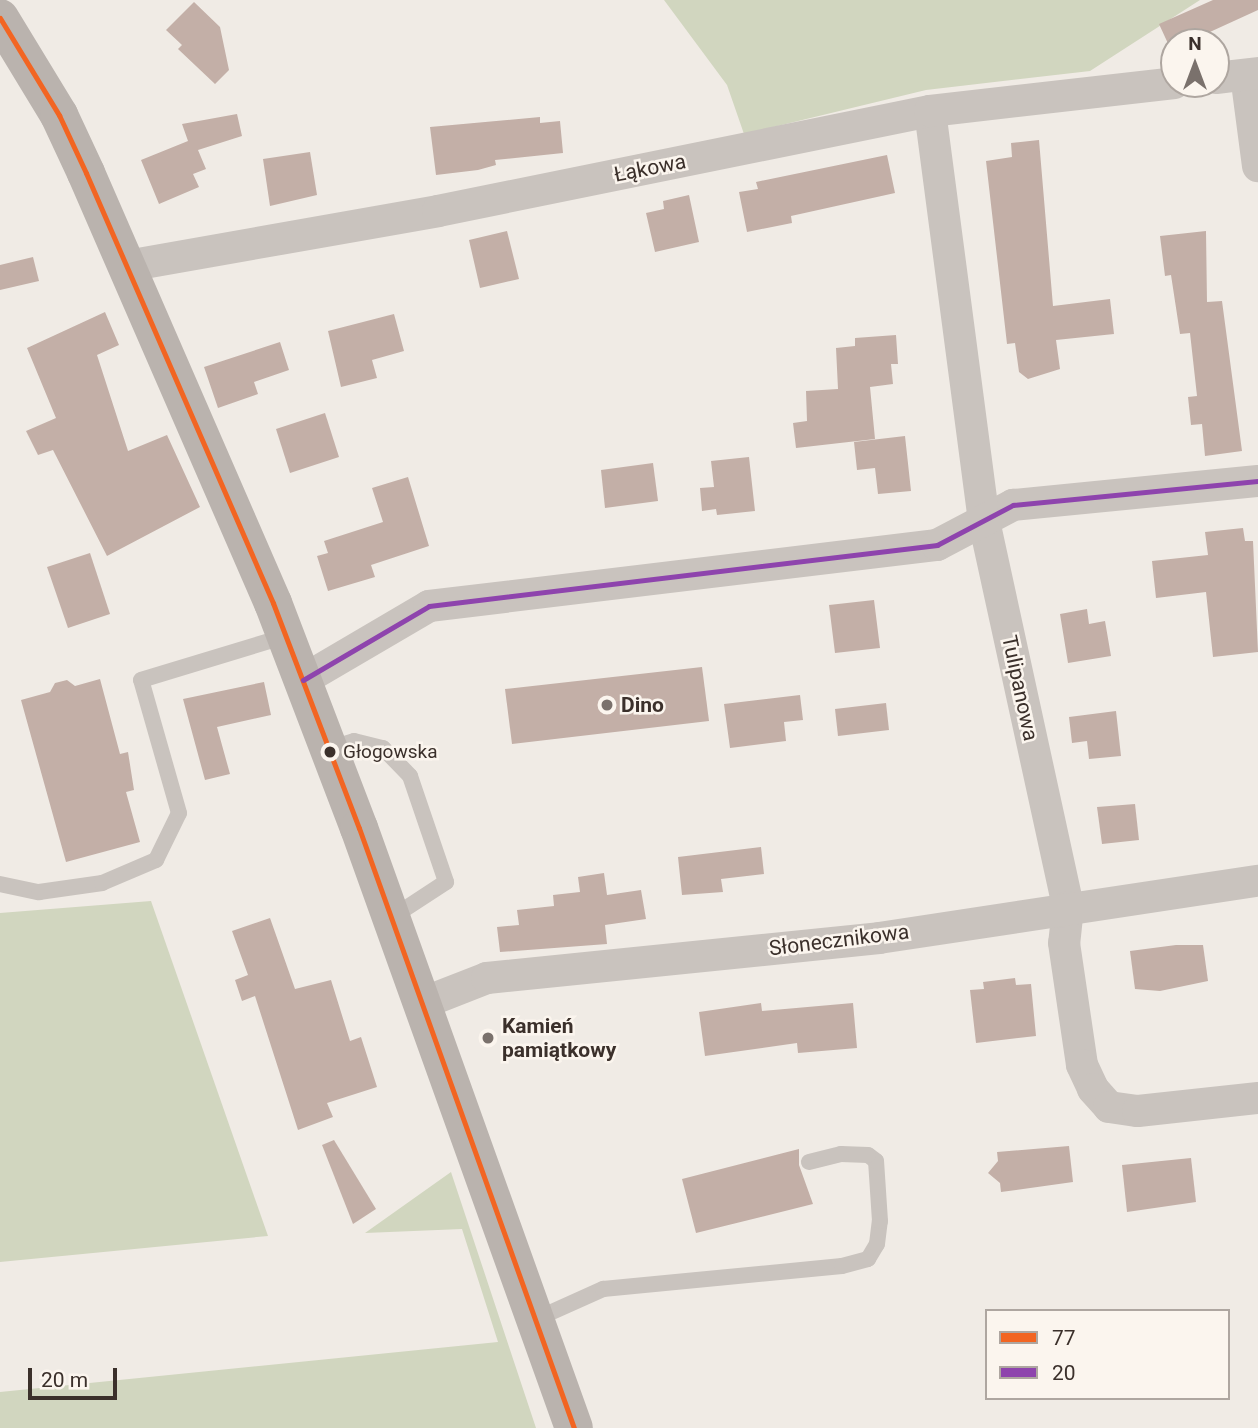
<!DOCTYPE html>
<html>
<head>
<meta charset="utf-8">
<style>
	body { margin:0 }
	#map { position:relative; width:1258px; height:1428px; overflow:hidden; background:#f0ebe5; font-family:Roboto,sans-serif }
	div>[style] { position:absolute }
	.green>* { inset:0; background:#d1d6bf }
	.building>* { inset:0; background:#c3afa7 }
	.lane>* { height:16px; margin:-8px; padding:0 8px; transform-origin:8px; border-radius:8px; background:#c9c3be }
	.street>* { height:32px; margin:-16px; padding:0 16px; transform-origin:16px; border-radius:16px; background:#c9c3be }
	.secondary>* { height:38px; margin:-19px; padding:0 19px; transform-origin:19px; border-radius:19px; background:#bab3ae }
	.bus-1>* { height:5px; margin:-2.5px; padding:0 2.5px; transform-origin:2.5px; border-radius:2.5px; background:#f26522 }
	.bus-2>* { height:5px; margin:-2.5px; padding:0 2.5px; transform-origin:2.5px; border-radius:2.5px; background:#8e44ad }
	.dots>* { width:19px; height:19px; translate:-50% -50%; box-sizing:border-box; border:4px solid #fbf5ee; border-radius:50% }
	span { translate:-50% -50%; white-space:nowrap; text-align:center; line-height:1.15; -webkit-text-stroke:5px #fbf5ee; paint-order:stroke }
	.bus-label { font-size:19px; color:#3b302b }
	.left { translate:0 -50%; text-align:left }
	.street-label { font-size:21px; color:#3b302b }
	.poi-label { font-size:21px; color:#3b302b; font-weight:700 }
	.legend { position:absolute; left:985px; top:1309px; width:245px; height:91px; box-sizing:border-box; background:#fbf5ee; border:2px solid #aea6a0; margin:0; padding:9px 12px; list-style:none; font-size:21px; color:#3b302b }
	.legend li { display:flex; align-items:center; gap:14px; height:35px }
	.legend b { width:35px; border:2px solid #aea6a0 }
	.north { position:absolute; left:1160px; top:28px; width:70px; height:70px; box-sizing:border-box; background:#fbf5ee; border:2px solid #aea6a0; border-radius:50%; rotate:0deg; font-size:19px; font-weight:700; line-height:28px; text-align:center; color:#3b302b }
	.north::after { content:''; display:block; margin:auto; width:24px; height:32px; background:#7a716c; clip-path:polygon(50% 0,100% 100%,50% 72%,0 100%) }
	.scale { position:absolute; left:28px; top:1368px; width:89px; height:32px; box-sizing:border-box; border:4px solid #3b302b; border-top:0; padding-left:9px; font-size:21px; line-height:24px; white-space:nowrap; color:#3b302b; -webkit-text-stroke:5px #fbf5ee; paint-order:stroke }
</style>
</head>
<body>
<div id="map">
	<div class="green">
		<i style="clip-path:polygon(664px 0,1200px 0,1090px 71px,926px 90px,744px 134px,727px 85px)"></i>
		<i style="clip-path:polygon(151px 901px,268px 1236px,0 1262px,0 913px)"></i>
		<i style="clip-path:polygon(451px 1172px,536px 1428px,0 1428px,0 1392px,498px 1342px,462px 1229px,365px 1233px)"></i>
	</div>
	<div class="building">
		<i style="clip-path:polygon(1213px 0,1258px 0,1258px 10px,1188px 42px,1174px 42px,1171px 50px,1159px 24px)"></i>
		<i style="clip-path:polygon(194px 2px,220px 27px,229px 70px,215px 84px,178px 49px,182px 45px,166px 30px)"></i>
		<i style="clip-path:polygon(237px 114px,242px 136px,198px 150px,206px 169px,193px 174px,199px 187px,159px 204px,141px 160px,188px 141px,182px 124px)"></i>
		<i style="clip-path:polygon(540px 117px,540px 123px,560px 121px,563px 153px,495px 160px,496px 165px,478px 170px,436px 175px,430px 127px)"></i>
		<i style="clip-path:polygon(1039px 140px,1053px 306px,1110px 299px,1114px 334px,1056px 340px,1060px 369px,1028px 379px,1019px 372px,1015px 343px,1007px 344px,986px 161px,1012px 157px,1011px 143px)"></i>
		<i style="clip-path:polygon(310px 152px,317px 195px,270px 206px,263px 159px)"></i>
		<i style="clip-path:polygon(887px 155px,895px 193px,791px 216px,792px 223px,747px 232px,739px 192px,758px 189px,756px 182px)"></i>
		<i style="clip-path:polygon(689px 195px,699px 242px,655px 252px,646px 213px,664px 209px,663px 201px)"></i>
		<i style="clip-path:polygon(507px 231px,519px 279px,480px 288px,469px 240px)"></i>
		<i style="clip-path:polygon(1206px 231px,1207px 302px,1222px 301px,1242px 451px,1205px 456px,1202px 424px,1191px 425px,1188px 397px,1197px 396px,1190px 333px,1180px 334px,1171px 275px,1165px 276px,1160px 236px)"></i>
		<i style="clip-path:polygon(33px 257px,39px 281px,0 290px,0 265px)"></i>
		<i style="clip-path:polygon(105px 312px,119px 345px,97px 355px,128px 451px,167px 435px,200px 507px,107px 556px,53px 450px,38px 455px,26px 431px,56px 418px,27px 348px)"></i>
		<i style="clip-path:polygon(394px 314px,404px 351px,372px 360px,377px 378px,341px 387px,328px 331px)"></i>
		<i style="clip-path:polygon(896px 335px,898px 364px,891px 364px,893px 384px,870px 387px,875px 439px,796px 448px,793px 423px,807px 421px,806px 391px,838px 389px,836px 348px,855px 346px,855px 338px)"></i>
		<i style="clip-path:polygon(280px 342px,289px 370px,254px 382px,258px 394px,218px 408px,204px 367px)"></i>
		<i style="clip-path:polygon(325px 413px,339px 457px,290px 473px,276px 429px)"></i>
		<i style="clip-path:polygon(905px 436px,911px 491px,878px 494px,875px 468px,857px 470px,854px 442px)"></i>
		<i style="clip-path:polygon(749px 457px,755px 511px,717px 515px,716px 509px,702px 511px,700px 488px,714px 487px,711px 461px)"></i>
		<i style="clip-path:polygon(653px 463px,658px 501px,605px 508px,601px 470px)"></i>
		<i style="clip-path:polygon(408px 477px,429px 546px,371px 565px,375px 577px,328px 591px,317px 556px,328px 553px,324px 541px,383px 522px,372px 488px)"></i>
		<i style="clip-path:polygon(1243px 528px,1245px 541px,1253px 541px,1258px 652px,1213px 657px,1206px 592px,1156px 598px,1152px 561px,1208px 555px,1205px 532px)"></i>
		<i style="clip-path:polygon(90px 553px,110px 614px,68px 628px,47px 567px)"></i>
		<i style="clip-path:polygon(874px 600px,880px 648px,835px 653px,829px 605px)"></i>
		<i style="clip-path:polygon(1087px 609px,1089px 624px,1105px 621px,1111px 656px,1068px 663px,1060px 614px)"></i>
		<i style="clip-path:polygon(702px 667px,709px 721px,512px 744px,505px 689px)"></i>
		<i style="clip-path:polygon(100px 679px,120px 754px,128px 752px,134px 790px,126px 792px,140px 842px,66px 862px,21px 700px,50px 692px,55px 683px,67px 680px,75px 686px)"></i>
		<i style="clip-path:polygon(264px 682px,271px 715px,217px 727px,230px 774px,205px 780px,183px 699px)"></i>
		<i style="clip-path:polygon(800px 695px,803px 720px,784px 722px,786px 741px,730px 748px,724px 704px)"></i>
		<i style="clip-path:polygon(886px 703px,889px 730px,838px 736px,835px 709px)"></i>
		<i style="clip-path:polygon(1116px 711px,1121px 756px,1089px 759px,1087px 741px,1072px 743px,1069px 717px)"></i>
		<i style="clip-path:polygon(1135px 804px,1139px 840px,1102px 844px,1097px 807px)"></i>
		<i style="clip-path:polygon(761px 847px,764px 874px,721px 879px,723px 892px,682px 895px,678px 857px)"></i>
		<i style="clip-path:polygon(604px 873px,607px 895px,641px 890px,646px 919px,605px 925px,607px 944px,500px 952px,497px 927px,519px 925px,517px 910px,554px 906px,553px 895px,580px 892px,578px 877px)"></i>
		<i style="clip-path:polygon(270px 918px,295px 989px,331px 980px,350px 1041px,361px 1037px,377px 1087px,327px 1103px,333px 1117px,298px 1130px,255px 996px,242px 1001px,235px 980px,248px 975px,232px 931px)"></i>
		<i style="clip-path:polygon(1176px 945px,1203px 945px,1208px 981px,1160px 991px,1135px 989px,1130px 951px)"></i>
		<i style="clip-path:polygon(1015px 978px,1016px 985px,1031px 984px,1036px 1036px,976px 1043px,970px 990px,984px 989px,983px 982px)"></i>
		<i style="clip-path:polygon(761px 1003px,762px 1011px,853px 1003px,857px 1048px,798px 1053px,797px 1043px,705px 1056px,699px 1012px)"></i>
		<i style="clip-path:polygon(334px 1140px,376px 1209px,353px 1224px,322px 1145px)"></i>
		<i style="clip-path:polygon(1069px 1146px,1073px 1182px,1001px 1192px,1000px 1183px,988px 1173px,998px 1161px,997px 1152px)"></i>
		<i style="clip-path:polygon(799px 1149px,799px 1165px,813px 1204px,696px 1233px,682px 1179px)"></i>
		<i style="clip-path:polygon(1191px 1158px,1196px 1202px,1127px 1212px,1122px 1165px)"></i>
	</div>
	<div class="lane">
		<i style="left:328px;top:749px;width:27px;rotate:-17deg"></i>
		<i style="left:354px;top:741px;width:30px;rotate:14deg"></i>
		<i style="left:383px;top:748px;width:39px;rotate:46deg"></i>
		<i style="left:410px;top:776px;width:112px;rotate:71.2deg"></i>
		<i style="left:446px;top:882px;width:66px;rotate:146.8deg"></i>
		<i style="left:0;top:884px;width:40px;rotate:12deg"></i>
		<i style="left:39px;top:892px;width:64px;rotate:-8.1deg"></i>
		<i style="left:102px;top:883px;width:59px;rotate:-23.1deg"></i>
		<i style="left:156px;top:860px;width:52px;rotate:-63.9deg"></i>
		<i style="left:179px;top:813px;width:138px;rotate:-105.9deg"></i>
		<i style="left:141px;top:680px;width:152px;rotate:-16.9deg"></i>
		<i style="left:534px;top:1320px;width:76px;rotate:-24.2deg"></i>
		<i style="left:603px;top:1289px;width:240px;rotate:-5.5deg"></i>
		<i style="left:842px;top:1266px;width:27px;rotate:-15deg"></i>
		<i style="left:868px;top:1259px;width:17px;rotate:-59deg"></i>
		<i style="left:877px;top:1244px;width:23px;rotate:-83deg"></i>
		<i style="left:880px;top:1221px;width:60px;rotate:-93.8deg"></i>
		<i style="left:876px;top:1161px;width:10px;rotate:-143deg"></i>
		<i style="left:868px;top:1155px;width:27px;rotate:-178deg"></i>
		<i style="left:841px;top:1154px;width:33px;rotate:166deg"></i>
	</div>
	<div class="street">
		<i style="left:1246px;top:75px;width:92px;rotate:82.5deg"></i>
		<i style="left:1216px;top:78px;width:42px;rotate:-6.8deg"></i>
		<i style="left:930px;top:111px;width:414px;rotate:82.5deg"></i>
		<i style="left:984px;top:521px;width:395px;rotate:77.7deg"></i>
		<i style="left:1068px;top:907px;width:36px;rotate:96deg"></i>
		<i style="left:1064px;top:943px;width:123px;rotate:81.6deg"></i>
		<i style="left:1082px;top:1065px;width:26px;rotate:65deg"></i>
		<i style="left:1093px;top:1089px;width:24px;rotate:48deg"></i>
		<i style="left:1109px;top:1107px;width:29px;rotate:8deg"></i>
		<i style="left:1138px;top:1111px;width:121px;rotate:-6.2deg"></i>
		<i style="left:127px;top:266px;width:316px;rotate:-10deg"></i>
		<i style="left:438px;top:211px;width:502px;rotate:-11.49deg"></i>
		<i style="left:930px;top:111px;width:246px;rotate:-6.5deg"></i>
		<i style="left:303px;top:680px;width:146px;rotate:-30.4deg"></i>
		<i style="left:429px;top:606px;width:512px;rotate:-6.85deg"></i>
		<i style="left:937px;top:545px;width:86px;rotate:-27.8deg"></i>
		<i style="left:1013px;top:505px;width:246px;rotate:-5.6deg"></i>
		<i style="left:423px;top:1003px;width:69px;rotate:-21.3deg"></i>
		<i style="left:487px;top:978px;width:394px;rotate:-5.8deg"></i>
		<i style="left:879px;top:938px;width:383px;rotate:-8.6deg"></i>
	</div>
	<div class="secondary">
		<i style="left:0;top:18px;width:114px;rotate:58.7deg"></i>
		<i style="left:59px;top:115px;width:64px;rotate:65deg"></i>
		<i style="left:86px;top:173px;width:469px;rotate:66.5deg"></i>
		<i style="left:273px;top:603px;width:241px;rotate:69.1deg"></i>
		<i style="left:359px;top:828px;width:637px;rotate:70.29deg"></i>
	</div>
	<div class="bus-1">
		<i style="left:0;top:18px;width:114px;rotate:58.7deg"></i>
		<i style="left:59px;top:115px;width:64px;rotate:65deg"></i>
		<i style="left:86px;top:173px;width:469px;rotate:66.5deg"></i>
		<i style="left:273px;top:603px;width:241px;rotate:69.1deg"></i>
		<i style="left:359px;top:828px;width:637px;rotate:70.29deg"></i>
	</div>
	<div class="bus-2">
		<i style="left:303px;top:680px;width:146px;rotate:-30.4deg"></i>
		<i style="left:429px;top:606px;width:512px;rotate:-6.85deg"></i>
		<i style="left:937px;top:545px;width:86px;rotate:-27.8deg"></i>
		<i style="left:1013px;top:505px;width:246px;rotate:-5.6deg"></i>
	</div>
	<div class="dots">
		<i style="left:607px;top:705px;background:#7a716c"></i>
		<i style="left:330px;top:752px;background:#3b302b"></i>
		<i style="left:488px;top:1038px;background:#7a716c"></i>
	</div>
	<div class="bus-label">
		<span class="left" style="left:343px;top:752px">Głogowska</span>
	</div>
	<div class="street-label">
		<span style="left:650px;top:168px;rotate:-11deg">Łąkowa</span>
		<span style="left:1020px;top:688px;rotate:78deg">Tulipanowa</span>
		<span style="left:839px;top:940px;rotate:-7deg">Słonecznikowa</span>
	</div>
	<div class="poi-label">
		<span class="left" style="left:621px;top:705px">Dino</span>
		<span class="left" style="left:502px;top:1038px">Kamień<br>pamiątkowy</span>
	</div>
	<ul class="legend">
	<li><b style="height:9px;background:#f26522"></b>77</li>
	<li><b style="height:9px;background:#8e44ad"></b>20</li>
	</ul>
	<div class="north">N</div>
	<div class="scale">20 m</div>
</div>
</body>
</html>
